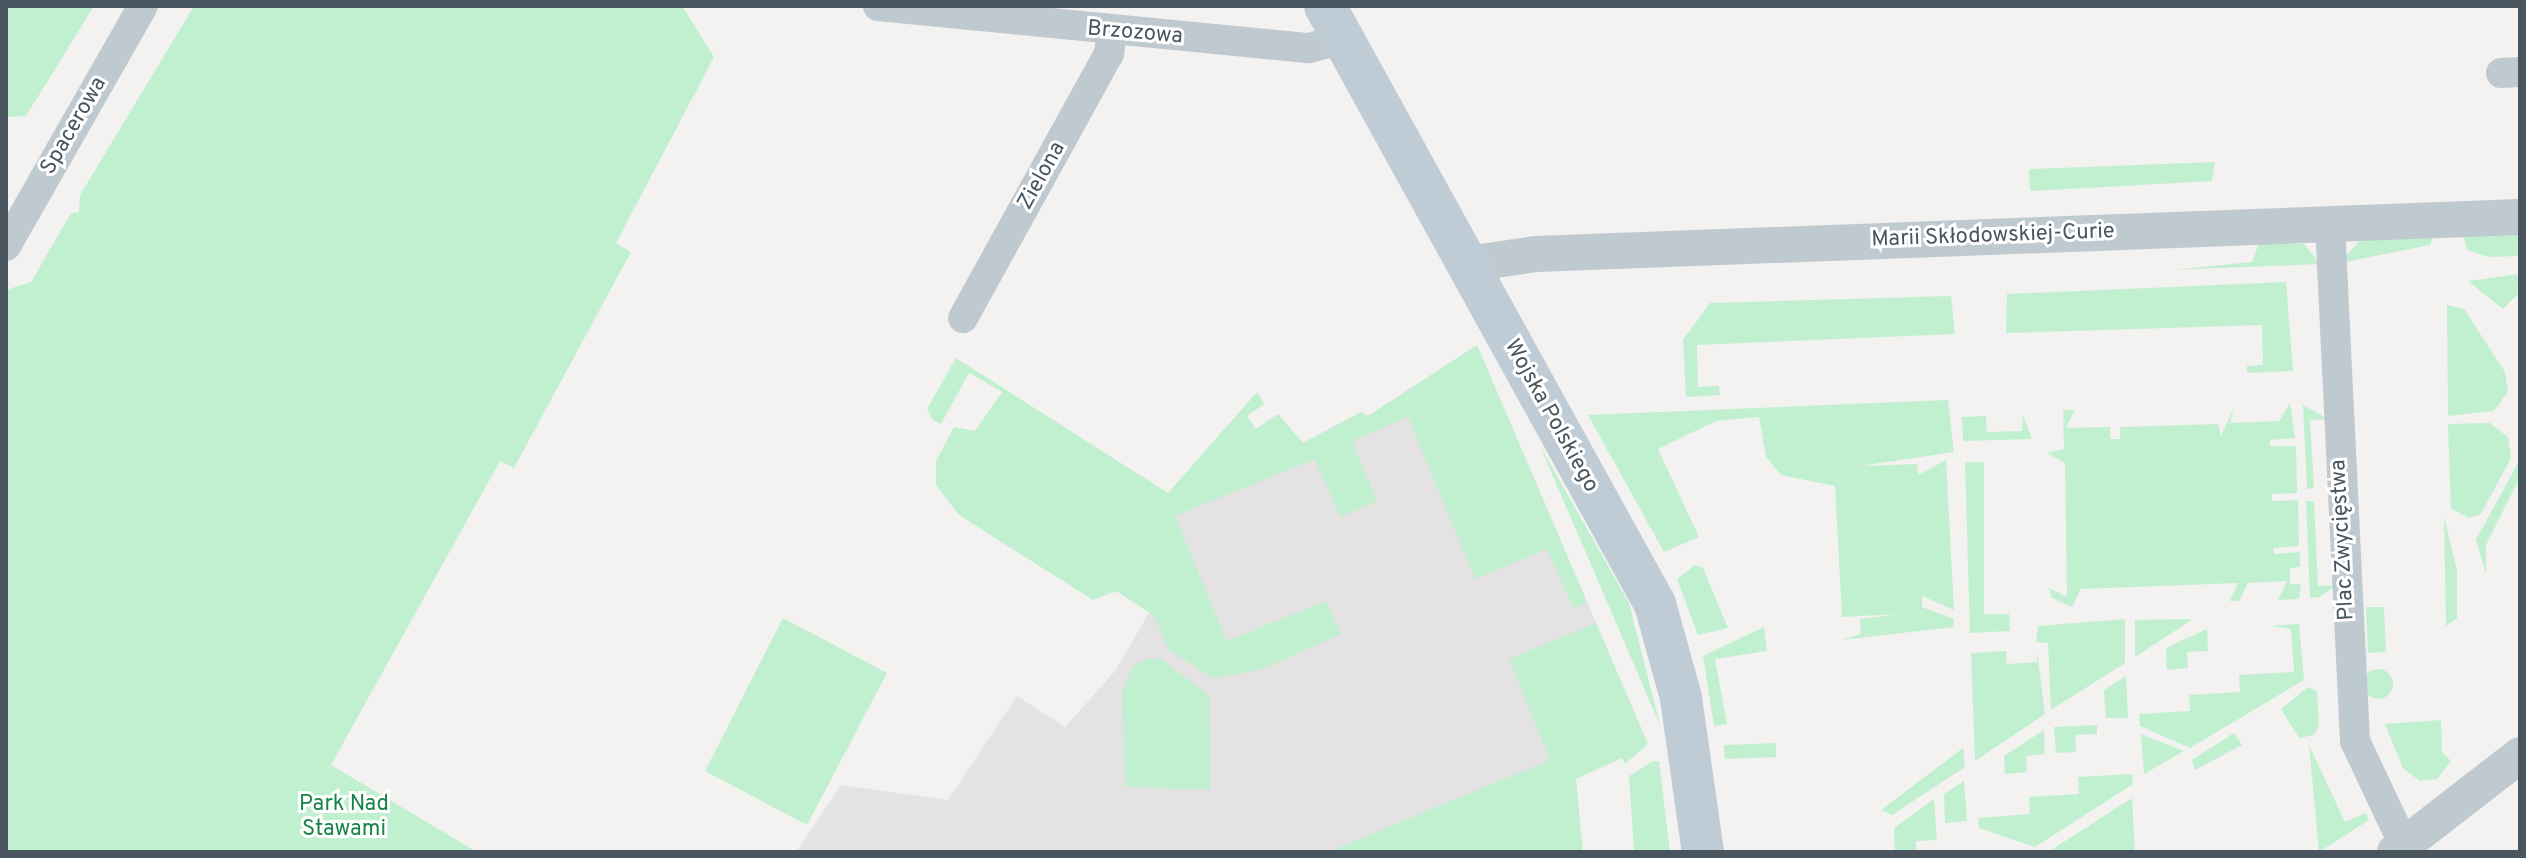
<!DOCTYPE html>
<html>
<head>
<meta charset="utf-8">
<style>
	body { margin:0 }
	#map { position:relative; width:2526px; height:858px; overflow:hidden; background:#f4f1f1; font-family:Overpass,sans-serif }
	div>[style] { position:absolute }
	.education>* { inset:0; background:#e5e2e4 }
	.green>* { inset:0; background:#c1f0d1 }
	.round { border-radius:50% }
	.minor>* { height:30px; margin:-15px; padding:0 15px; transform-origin:15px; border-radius:15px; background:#bfc9d0 }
	.tertiary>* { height:36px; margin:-18px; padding:0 18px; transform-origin:18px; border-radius:18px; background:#bfc9d0 }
	.secondary>* { height:42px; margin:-21px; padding:0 21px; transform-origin:21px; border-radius:21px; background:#bfcbd5 }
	span { translate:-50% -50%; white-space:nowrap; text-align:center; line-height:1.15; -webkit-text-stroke:6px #fff; paint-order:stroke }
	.street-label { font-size:22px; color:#49565f }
	.park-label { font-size:22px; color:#178347 }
	.frame { position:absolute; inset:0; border:8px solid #49565f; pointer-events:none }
</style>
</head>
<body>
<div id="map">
	<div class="education">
		<i style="clip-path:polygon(1477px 345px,1648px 744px,1371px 852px,796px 852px,841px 785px,948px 800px,1017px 696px,1065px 727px,1115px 671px,1150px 611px,1117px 586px,1257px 392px,1264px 404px,1247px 416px,1256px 429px,1278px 414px,1303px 443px,1361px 412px,1368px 416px)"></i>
	</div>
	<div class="green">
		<i style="clip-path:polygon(6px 6px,94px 6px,26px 116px,6px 117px)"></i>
		<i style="clip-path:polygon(194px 6px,682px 6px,714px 57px,616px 243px,631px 252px,514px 468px,500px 461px,331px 765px,477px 852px,6px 852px,6px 290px,31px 282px,71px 213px,79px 212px,80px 195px)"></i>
		<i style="clip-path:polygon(2215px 162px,2212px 181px,2030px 191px,2029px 169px)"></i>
		<i style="clip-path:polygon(2520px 233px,2520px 256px,2489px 257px,2467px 250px,2463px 235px)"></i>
		<i style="clip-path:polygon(2433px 237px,2430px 245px,2340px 263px,2361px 239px)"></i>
		<i style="clip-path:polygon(2259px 243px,2304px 244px,2320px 264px,2172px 270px,2252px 262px)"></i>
		<i style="clip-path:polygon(2520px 274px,2520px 292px,2503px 309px,2468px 281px)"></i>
		<i style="clip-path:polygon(2286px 282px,2293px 371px,2247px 373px,2247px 366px,2263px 365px,2262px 325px,2006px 333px,2007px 294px)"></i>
		<i style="clip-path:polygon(1951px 296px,1955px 334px,1697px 345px,1698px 387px,1719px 386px,1720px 395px,1686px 397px,1683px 340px,1710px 303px)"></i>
		<i style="clip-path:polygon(2447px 305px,2464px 309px,2505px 372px,2508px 392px,2494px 411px,2448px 416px)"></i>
		<i style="clip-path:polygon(1477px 345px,1587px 602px,1573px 608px,1547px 549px,1475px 579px,1408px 417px,1352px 441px,1377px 501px,1340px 517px,1315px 459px,1175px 516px,1227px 641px,1326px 601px,1341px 634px,1263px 669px,1223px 677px,1211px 677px,1169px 650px,1153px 615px,1116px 591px,1093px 600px,959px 515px,936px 485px,936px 461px,954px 427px,975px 431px,1002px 392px,969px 373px,941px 424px,933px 420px,927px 409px,956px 358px,1168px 493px,1257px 392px,1264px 404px,1247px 416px,1256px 429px,1278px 414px,1303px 443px,1361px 412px,1368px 416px)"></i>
		<i style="clip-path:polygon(1948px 400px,1954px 452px,1860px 466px,1917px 464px,1918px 475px,1946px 460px,1954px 610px,1922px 596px,1922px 607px,1954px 619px,1954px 627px,1842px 640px,1861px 634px,1860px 619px,1900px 614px,1842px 617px,1835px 486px,1781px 475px,1766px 457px,1759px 417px,1716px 421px,1658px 449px,1699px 537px,1664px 552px,1588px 415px)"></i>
		<i style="clip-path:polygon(2290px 403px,2295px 438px,2270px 440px,2270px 446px,2296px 446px,2297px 493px,2272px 494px,2272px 501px,2298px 500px,2299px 546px,2273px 548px,2274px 554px,2300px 552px,2300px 567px,2290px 568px,2290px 584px,2301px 584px,2299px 599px,2278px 600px,2287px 581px,2248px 583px,2239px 601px,2230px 601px,2238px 583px,2081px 589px,2072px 607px,2052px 598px,2049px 588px,2067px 597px,2065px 463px,2047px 453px,2064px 449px,2063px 410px,2075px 410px,2066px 428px,2110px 427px,2110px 439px,2120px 439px,2120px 427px,2218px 424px,2221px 436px,2235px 405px,2230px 423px,2279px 421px)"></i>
		<i style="clip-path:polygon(2303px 405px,2328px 419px,2310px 420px,2314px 488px,2307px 489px)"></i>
		<i style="clip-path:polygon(2023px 415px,2032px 439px,1963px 441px,1962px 417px,1986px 416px,1987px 432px,2022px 431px)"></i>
		<i style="clip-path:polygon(2490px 423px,2508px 437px,2511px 458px,2481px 514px,2469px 518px,2451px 509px,2448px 424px)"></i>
		<i style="clip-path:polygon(1539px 444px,1629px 603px,1660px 725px)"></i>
		<i style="clip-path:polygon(2520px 459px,2520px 477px,2486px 545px,2486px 574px,2476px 540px)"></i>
		<i style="clip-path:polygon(1965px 462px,1984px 462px,1984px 614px,2009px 614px,2010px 631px,1970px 633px)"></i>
		<i style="clip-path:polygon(2306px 501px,2314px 501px,2318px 586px,2336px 585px,2320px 597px,2310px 598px)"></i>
		<i style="clip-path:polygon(2444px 516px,2457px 571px,2457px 618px,2446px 626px)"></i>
		<i style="clip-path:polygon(1695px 565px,1703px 568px,1728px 628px,1698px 635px,1677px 579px)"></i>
		<i style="clip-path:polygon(2366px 607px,2384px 607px,2386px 652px,2368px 653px)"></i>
		<i style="clip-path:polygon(783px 618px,887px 673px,807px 825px,705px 771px)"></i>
		<i style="clip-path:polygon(2125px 619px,2125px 663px,2051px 710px,2048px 643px,2036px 642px,2038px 626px)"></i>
		<i style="clip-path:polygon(2193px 619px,2135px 657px,2135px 620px)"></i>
		<i style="clip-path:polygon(1596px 623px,1648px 744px,1625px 764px,1622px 758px,1576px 779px,1583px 852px,1328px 852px,1550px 760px,1509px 659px)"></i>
		<i style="clip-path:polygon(2299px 624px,2304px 680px,2190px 748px,2140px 726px,2139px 714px,2190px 711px,2189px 695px,2240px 692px,2239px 675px,2294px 672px,2291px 629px,2270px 626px)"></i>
		<i style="clip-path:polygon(1764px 627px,1767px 651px,1715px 659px,1727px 724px,1714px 726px,1703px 656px)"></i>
		<i style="clip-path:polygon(2207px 629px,2208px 651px,2187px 652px,2188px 668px,2167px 670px,2166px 648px)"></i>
		<i style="clip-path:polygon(2037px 650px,2045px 714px,1975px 761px,1971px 653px,2006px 651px,2007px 664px,2037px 662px)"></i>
		<i style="clip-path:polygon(1146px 659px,1161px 659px,1209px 695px,1210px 790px,1125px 787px,1122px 691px,1133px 666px)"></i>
		<i class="round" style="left:2363px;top:669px;width:30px;height:30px"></i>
		<i style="clip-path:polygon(2126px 676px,2128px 718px,2106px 718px,2104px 690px)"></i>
		<i style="clip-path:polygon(2308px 687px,2317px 691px,2319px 725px,2314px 735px,2299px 738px,2281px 709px)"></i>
		<i style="clip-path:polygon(2441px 720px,2442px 752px,2451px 761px,2437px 779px,2420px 781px,2403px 768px,2385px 724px)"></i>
		<i style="clip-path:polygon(2097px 725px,2097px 734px,2075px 735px,2076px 752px,2056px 753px,2054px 727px)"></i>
		<i style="clip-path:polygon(2044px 730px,2045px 754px,2026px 756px,2027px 772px,2005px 774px,2004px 756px)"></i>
		<i style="clip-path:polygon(2234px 733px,2242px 745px,2195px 770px,2192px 760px)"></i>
		<i style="clip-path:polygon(2141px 734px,2184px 751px,2144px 774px)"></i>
		<i style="clip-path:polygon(1776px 743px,1776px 757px,1725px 759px,1724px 745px)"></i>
		<i style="clip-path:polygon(2309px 745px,2345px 822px,2366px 813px,2369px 820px,2319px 852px)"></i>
		<i style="clip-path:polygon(1963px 748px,1965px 767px,1892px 815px,1881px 810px)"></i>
		<i style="clip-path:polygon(1653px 761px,1659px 761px,1670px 852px,1634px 852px,1629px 776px)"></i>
		<i style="clip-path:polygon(2132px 774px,2133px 784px,2035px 847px,1979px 828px,1978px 818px,2030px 814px,2029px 797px,2079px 794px,2078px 777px)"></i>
		<i style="clip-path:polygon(1964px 781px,1967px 821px,1945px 823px,1944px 794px)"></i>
		<i style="clip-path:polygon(2132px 798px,2135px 852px,2048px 852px)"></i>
		<i style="clip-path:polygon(1934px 799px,1937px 840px,1916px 841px,1916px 852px,1895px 852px,1894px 828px)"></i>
	</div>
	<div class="minor">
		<i style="left:878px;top:6px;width:433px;rotate:5.6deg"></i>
		<i style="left:1309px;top:48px;width:34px;rotate:-15deg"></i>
		<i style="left:2501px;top:73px;width:19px;rotate:-3deg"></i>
		<i style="left:2330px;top:224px;width:518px;rotate:87.23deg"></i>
		<i style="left:2355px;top:741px;width:115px;rotate:64.8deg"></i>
		<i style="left:6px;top:246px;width:276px;rotate:-60.3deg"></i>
		<i style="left:963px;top:318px;width:302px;rotate:-61.1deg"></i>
		<i style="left:1109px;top:54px;width:23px;rotate:-83deg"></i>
	</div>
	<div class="tertiary">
		<i style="left:1468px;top:264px;width:69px;rotate:-8.4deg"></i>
		<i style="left:1536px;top:254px;width:985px;rotate:-2.15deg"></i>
		<i style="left:2395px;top:852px;width:158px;rotate:-37.8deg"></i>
	</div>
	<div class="secondary">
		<i style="left:1325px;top:6px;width:683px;rotate:61.11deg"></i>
		<i style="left:1655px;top:604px;width:98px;rotate:74.5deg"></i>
		<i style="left:1681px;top:698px;width:156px;rotate:81.9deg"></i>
	</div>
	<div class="street-label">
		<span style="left:1135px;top:33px;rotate:5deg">Brzozowa</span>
		<span style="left:74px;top:126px;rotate:-60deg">Spacerowa</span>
		<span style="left:1042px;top:176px;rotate:-61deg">Zielona</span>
		<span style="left:1993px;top:236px;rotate:-2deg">Marii Skłodowskiej-Curie</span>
		<span style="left:1551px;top:416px;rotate:61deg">Wojska Polskiego</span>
		<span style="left:2343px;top:540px;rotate:-93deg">Plac Zwycięstwa</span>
	</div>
	<div class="park-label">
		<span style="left:344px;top:817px">Park Nad<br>Stawami</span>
	</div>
	<div class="frame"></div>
</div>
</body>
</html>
